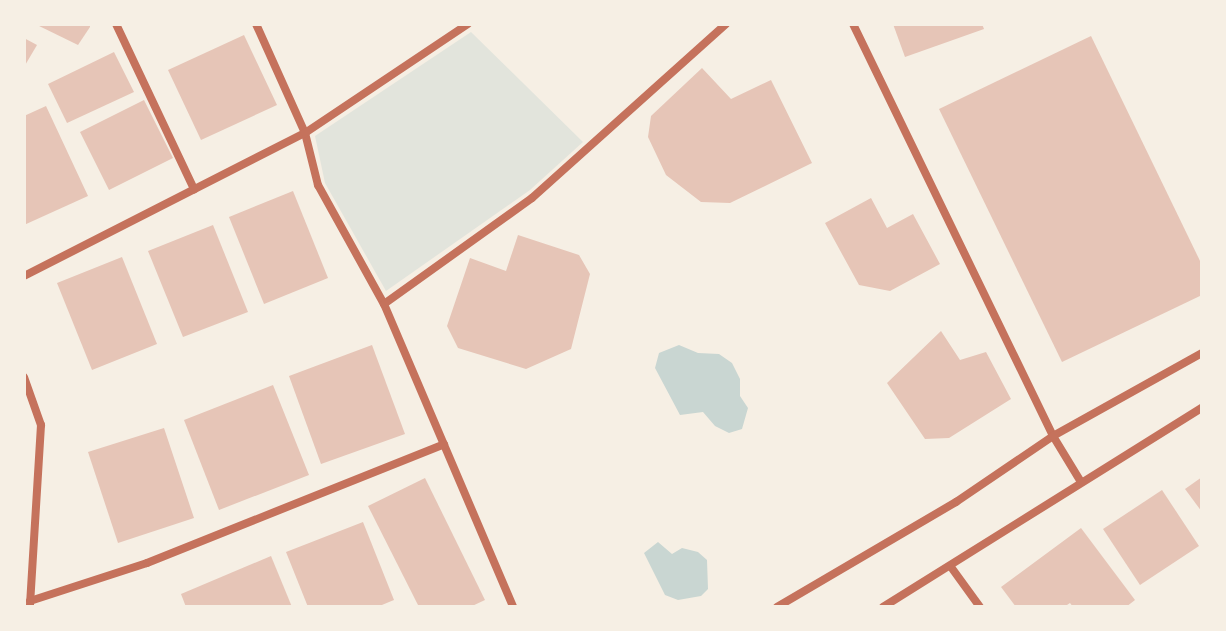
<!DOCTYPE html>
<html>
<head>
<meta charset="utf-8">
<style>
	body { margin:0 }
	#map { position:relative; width:1226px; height:631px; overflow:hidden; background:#f6efe4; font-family:Lato,sans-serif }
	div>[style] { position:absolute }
	.green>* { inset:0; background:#e2e4dc }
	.water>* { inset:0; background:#c9d6d2 }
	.building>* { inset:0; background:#e6c5b7 }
	.minor>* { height:8px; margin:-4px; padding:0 4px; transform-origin:4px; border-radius:4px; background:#c5725c }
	span { translate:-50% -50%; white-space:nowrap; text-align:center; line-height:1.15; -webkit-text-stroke:6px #f6efe4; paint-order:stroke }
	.frame { position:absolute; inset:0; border:26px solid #f6efe4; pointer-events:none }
</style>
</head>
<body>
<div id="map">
	<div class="green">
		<i style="clip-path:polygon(471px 32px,583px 142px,530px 190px,386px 291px,325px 183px,315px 136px)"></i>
	</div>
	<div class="water">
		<i style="clip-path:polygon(679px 345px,698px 353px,719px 354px,732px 363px,740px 379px,740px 396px,748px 408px,742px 429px,729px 433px,715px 426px,703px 412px,680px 415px,655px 368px,659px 353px)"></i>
		<i style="clip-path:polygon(658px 542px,672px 554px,682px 548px,698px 552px,707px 560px,708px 589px,701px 596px,678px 600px,665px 595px,644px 553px)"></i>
	</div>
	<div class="building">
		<i style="clip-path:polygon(35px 24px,90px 24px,90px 27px,78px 45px)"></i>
		<i style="clip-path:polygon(893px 24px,982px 24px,984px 29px,905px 57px)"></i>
		<i style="clip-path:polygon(244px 35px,277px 105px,201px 140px,168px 70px)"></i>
		<i style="clip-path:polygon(1091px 36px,1202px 265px,1202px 295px,1062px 362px,939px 109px)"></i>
		<i style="clip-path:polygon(24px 38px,37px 45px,24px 67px)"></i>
		<i style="clip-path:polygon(114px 52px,134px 92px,67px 123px,48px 84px)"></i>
		<i style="clip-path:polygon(702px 68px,731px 99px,771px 80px,812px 163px,730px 203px,701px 202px,666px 175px,648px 137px,651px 116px)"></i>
		<i style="clip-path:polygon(144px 100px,173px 158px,109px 190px,80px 132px)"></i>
		<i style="clip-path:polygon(46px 106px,88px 196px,24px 225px,24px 116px)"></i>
		<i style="clip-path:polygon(293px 191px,328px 278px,264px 304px,229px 217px)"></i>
		<i style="clip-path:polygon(871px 198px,887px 228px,913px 214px,940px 264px,890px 291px,859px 285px,825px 223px)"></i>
		<i style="clip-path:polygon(213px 225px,248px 312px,183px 337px,148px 251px)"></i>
		<i style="clip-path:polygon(518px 235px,579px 255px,590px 274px,571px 349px,526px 369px,458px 348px,447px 326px,470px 258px,506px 271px)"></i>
		<i style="clip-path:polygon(122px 257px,157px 344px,92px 370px,57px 283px)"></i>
		<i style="clip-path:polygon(941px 331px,960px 360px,986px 352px,1011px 399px,949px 438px,925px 439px,887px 383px)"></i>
		<i style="clip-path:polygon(372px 345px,405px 434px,321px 464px,289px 376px)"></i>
		<i style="clip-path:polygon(273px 385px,309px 475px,219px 510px,184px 420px)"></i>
		<i style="clip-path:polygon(164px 428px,194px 518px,118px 543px,88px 452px)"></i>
		<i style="clip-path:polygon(1202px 477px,1202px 512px,1185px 489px)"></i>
		<i style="clip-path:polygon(425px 478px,485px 600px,470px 607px,419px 607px,368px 506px)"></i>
		<i style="clip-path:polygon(1162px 490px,1199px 546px,1140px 585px,1103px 529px)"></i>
		<i style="clip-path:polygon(363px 522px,394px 600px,377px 607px,308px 607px,286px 552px)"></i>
		<i style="clip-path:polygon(1081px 528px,1135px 600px,1126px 607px,1073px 607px,1070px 603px,1064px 607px,1016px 607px,1001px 587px)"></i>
		<i style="clip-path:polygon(271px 556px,292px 607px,186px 607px,181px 594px)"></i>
	</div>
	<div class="minor">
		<i style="left:116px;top:24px;width:183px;rotate:64.7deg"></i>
		<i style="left:256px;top:24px;width:120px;rotate:65.8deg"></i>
		<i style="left:305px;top:133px;width:54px;rotate:76deg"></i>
		<i style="left:318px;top:185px;width:136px;rotate:61deg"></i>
		<i style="left:384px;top:304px;width:329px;rotate:66.9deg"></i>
		<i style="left:853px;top:24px;width:458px;rotate:64.1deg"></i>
		<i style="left:1053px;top:436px;width:54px;rotate:58.7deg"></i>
		<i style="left:24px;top:276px;width:315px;rotate:-27deg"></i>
		<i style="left:305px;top:133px;width:196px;rotate:-33.8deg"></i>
		<i style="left:384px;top:304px;width:182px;rotate:-35.6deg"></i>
		<i style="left:532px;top:198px;width:261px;rotate:-41.9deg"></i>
		<i style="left:24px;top:377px;width:51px;rotate:70.5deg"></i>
		<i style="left:41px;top:425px;width:181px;rotate:93.5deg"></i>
		<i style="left:951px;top:567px;width:49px;rotate:54.1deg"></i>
		<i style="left:30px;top:601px;width:123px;rotate:-18deg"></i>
		<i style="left:147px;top:563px;width:320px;rotate:-21.8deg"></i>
		<i style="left:777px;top:607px;width:208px;rotate:-30.4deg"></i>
		<i style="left:956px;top:502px;width:117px;rotate:-34.2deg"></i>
		<i style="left:1053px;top:436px;width:171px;rotate:-29.1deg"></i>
		<i style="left:883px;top:607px;width:376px;rotate:-32deg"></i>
	</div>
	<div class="frame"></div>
</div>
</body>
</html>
